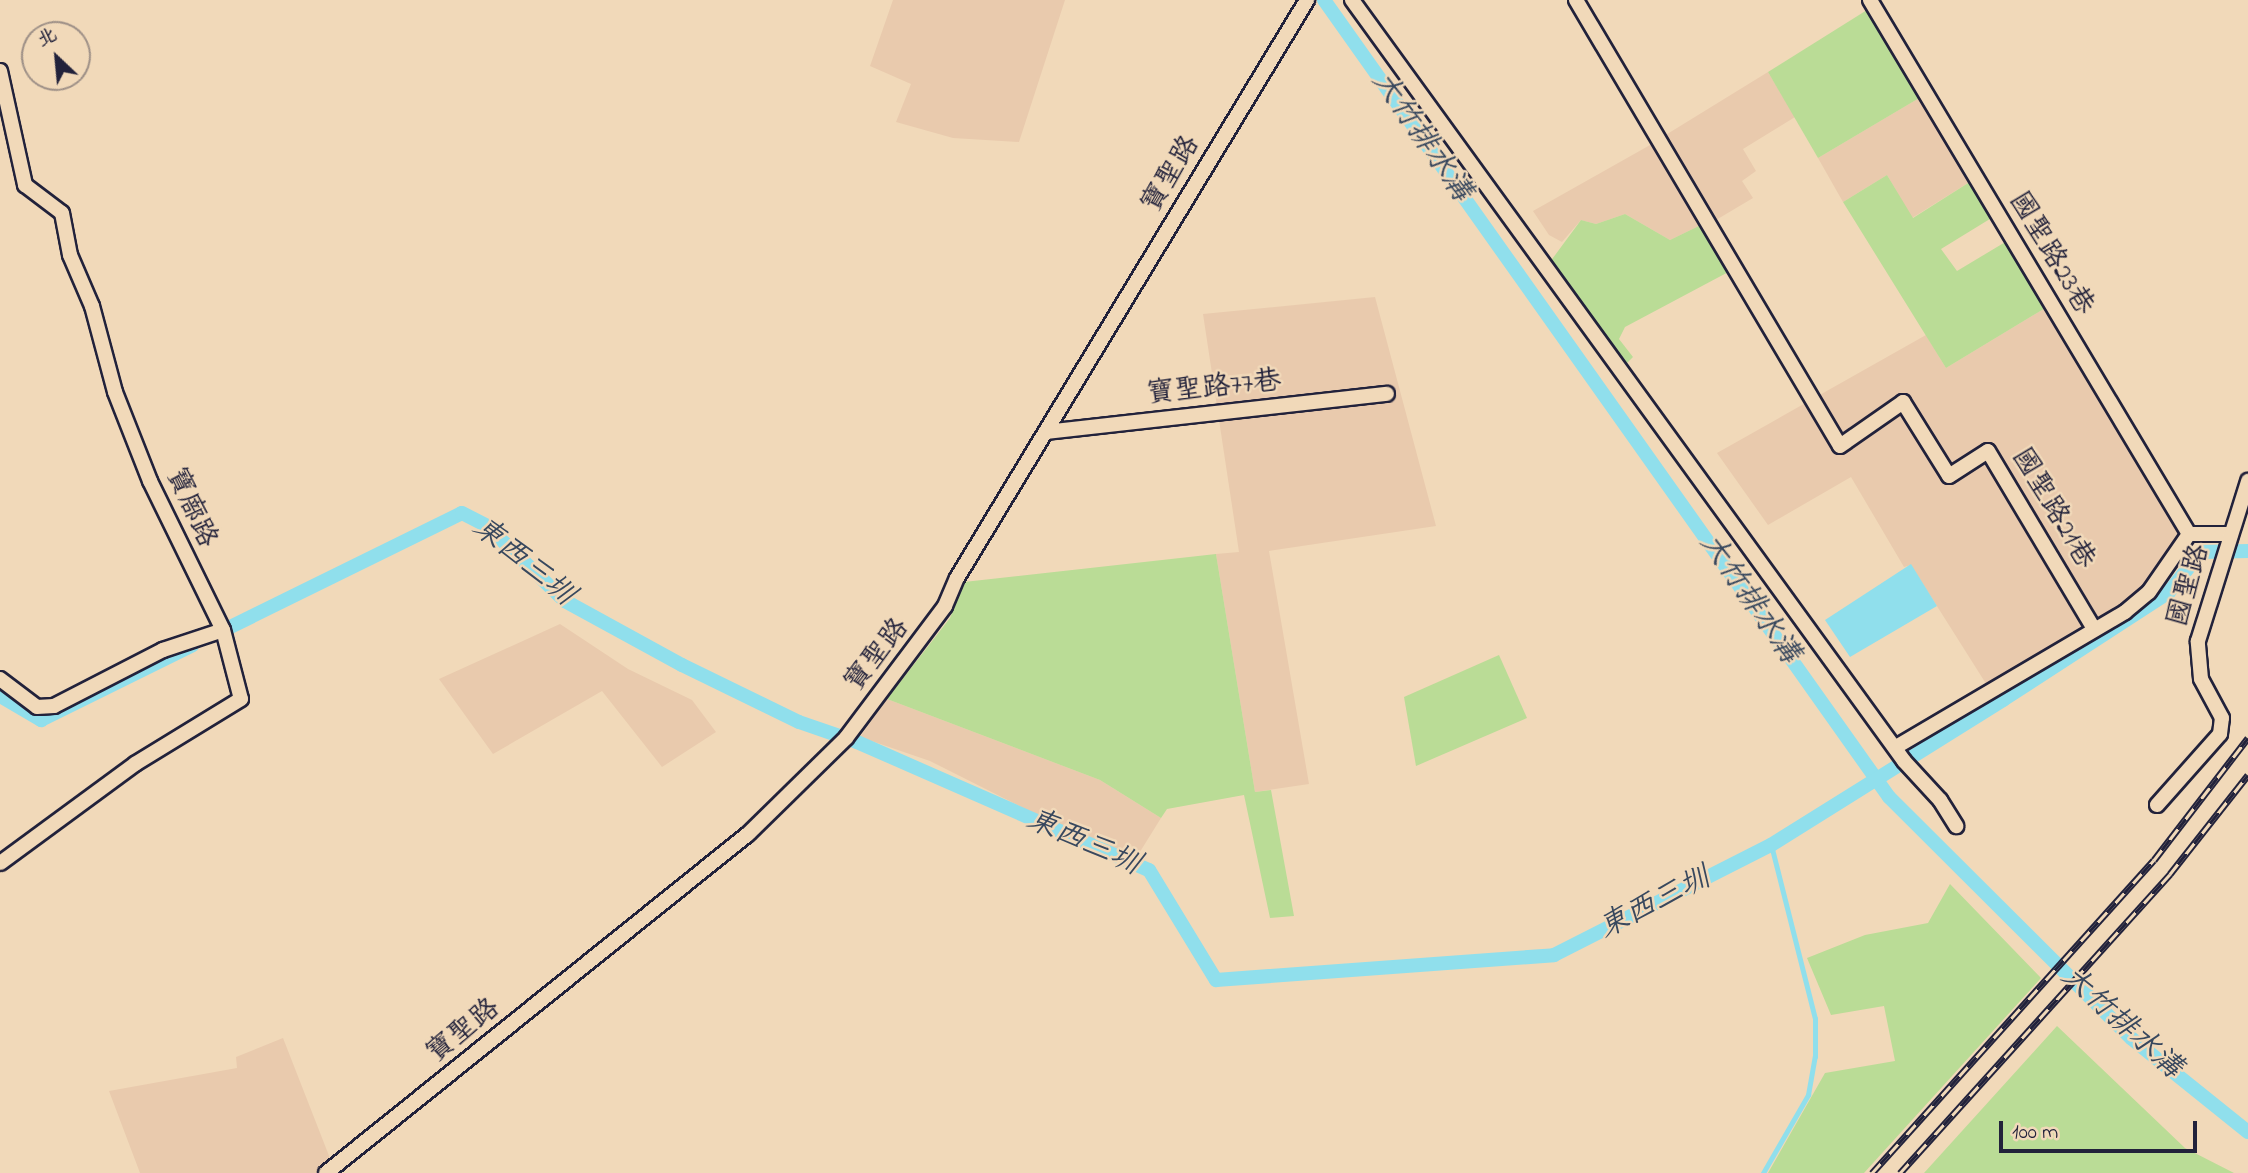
<!DOCTYPE html>
<html>
<head>
<meta charset="utf-8">
<style>
	body { margin:0 }
	#map { position:relative; width:2248px; height:1173px; overflow:hidden; background:#f1d9b9; font-family:"Indie Flower","LXGW WenKai TC",sans-serif }
	div>[style] { position:absolute }
	.built>* { inset:0; background:#e9caad }
	.green>* { inset:0; background:#badc96 }
	.water>* { inset:0; background:#90dfec }
	.stream>* { height:4.5px; margin:-2.25px; padding:0 2.25px; transform-origin:2.25px; border-radius:2.25px; background:#90dfec }
	.canal>* { height:14px; margin:-7px; padding:0 7px; transform-origin:7px; border-radius:7px; background:#90dfec }
	.roads { filter:drop-shadow(2px 0 #22223b) drop-shadow(-2px 0 #22223b) drop-shadow(0 2px #22223b) drop-shadow(0 -2px #22223b) }
	.street>* { height:14px; margin:-7px; padding:0 7px; transform-origin:7px; border-radius:7px; background:#f1d9b9 }
	.rail>* { height:7px; margin-top:-3.5px; transform-origin:0; background:repeating-linear-gradient(90deg,#f1d9b9 0 13px,#22223b 0 26px); box-sizing:border-box; border-block:2px solid #22223b }
	span { translate:-50% -50%; white-space:nowrap; text-align:center; line-height:1.15; -webkit-text-stroke:5px #f1d9b9; paint-order:stroke }
	.street-label { font-size:28px; color:#22223b }
	.water-label { font-size:30px; color:#38485e; font-style:italic }
	.north { position:absolute; left:21px; top:21px; width:70px; height:70px; box-sizing:border-box; background:#f1d9b9; border:2px solid #9e9087; border-radius:50%; rotate:334deg; font-size:19px; font-weight:700; line-height:28px; text-align:center; color:#22223b }
	.north::after { content:''; display:block; margin:auto; width:24px; height:32px; background:#22223b; clip-path:polygon(50% 0,100% 100%,50% 72%,0 100%) }
	.scale { position:absolute; left:1999px; top:1121px; width:198px; height:32px; box-sizing:border-box; border:4px solid #22223b; border-top:0; padding-left:9px; font-size:21px; line-height:24px; white-space:nowrap; color:#22223b; -webkit-text-stroke:5px #f1d9b9; paint-order:stroke }
</style>
</head>
<body>
<div id="map">
	<div class="built">
		<i style="clip-path:polygon(893px 0,1065px 0,1019px 142px,953px 138px,896px 122px,911px 84px,870px 66px)"></i>
		<i style="clip-path:polygon(1768px 72px,1795px 117px,1743px 149px,1756px 171px,1742px 181px,1753px 198px,1716px 220px,1664px 136px)"></i>
		<i style="clip-path:polygon(1926px 94px,1976px 178px,1912px 218px,1887px 175px,1843px 202px,1818px 158px)"></i>
		<i style="clip-path:polygon(1659px 140px,1705px 223px,1670px 240px,1625px 214px,1596px 224px,1581px 220px,1562px 242px,1549px 235px,1533px 211px)"></i>
		<i style="clip-path:polygon(1375px 297px,1436px 526px,1269px 551px,1309px 784px,1255px 792px,1216px 554px,1239px 552px,1203px 314px)"></i>
		<i style="clip-path:polygon(2052px 304px,2187px 529px,2144px 599px,1990px 690px,1911px 565px,1904px 567px,1851px 477px,1768px 525px,1717px 453px,1926px 335px,1946px 368px)"></i>
		<i style="clip-path:polygon(560px 624px,628px 669px,692px 700px,716px 732px,662px 767px,602px 691px,493px 754px,439px 679px)"></i>
		<i style="clip-path:polygon(887px 699px,1100px 780px,1161px 818px,1133px 863px,930px 761px,860px 737px)"></i>
		<i style="clip-path:polygon(283px 1038px,333px 1166px,325px 1173px,140px 1173px,109px 1091px,237px 1068px,236px 1057px)"></i>
	</div>
	<div class="green">
		<i style="clip-path:polygon(1867px 10px,1926px 94px,1818px 158px,1768px 72px)"></i>
		<i style="clip-path:polygon(1887px 175px,1913px 218px,1976px 178px,1998px 214px,1941px 249px,1957px 271px,2012px 238px,2052px 304px,1946px 368px,1843px 202px)"></i>
		<i style="clip-path:polygon(1625px 214px,1670px 240px,1705px 223px,1734px 269px,1625px 327px,1619px 339px,1633px 357px,1627px 363px,1547px 266px,1581px 220px,1596px 224px)"></i>
		<i style="clip-path:polygon(1216px 554px,1255px 792px,1271px 790px,1294px 916px,1270px 918px,1244px 795px,1167px 809px,1161px 818px,1100px 780px,887px 699px,950px 618px,964px 582px)"></i>
		<i style="clip-path:polygon(1499px 655px,1527px 718px,1416px 766px,1404px 697px)"></i>
		<i style="clip-path:polygon(1950px 884px,2041px 978px,1864px 1173px,1768px 1173px,1825px 1073px,1895px 1061px,1884px 1006px,1831px 1015px,1807px 958px,1865px 935px,1928px 923px)"></i>
		<i style="clip-path:polygon(2057px 1026px,2185px 1148px,2234px 1173px,1924px 1173px)"></i>
	</div>
	<div class="water">
		<i style="clip-path:polygon(1911px 564px,1937px 606px,1850px 657px,1825px 620px)"></i>
	</div>
	<div class="stream">
		<i style="left:1763px;top:1173px;width:90px;rotate:-60deg"></i>
		<i style="left:1808px;top:1095px;width:39px;rotate:-80deg"></i>
		<i style="left:1815px;top:1057px;width:38px;rotate:-90deg"></i>
		<i style="left:1815px;top:1019px;width:179px;rotate:-104.2deg"></i>
	</div>
	<div class="canal">
		<i style="left:1324px;top:0;width:977px;rotate:54.67deg"></i>
		<i style="left:1889px;top:797px;width:342px;rotate:44.9deg"></i>
		<i style="left:2131px;top:1038px;width:150px;rotate:38.8deg"></i>
		<i style="left:214px;top:635px;width:276px;rotate:-26.2deg"></i>
		<i style="left:462px;top:513px;width:28px;rotate:27deg"></i>
		<i style="left:487px;top:526px;width:108px;rotate:43.9deg"></i>
		<i style="left:565px;top:601px;width:133px;rotate:28.7deg"></i>
		<i style="left:682px;top:665px;width:130px;rotate:26deg"></i>
		<i style="left:799px;top:722px;width:61px;rotate:19deg"></i>
		<i style="left:857px;top:742px;width:319px;rotate:23.7deg"></i>
		<i style="left:1149px;top:870px;width:129px;rotate:58.7deg"></i>
		<i style="left:1216px;top:980px;width:339px;rotate:-4.2deg"></i>
		<i style="left:1554px;top:955px;width:243px;rotate:-26.9deg"></i>
		<i style="left:1771px;top:845px;width:274px;rotate:-32deg"></i>
		<i style="left:2003px;top:700px;width:198px;rotate:-33deg"></i>
		<i style="left:2169px;top:592px;width:51px;rotate:-51.3deg"></i>
		<i style="left:2201px;top:552px;width:47px;rotate:-1.2deg"></i>
		<i style="left:0;top:696px;width:48px;rotate:30.3deg"></i>
		<i style="left:41px;top:720px;width:169px;rotate:-26.3deg"></i>
	</div>
	<div class="roads">
		<div class="street">
			<i style="left:1352px;top:0;width:940px;rotate:54.04deg"></i>
			<i style="left:1904px;top:761px;width:53px;rotate:47.3deg"></i>
			<i style="left:1940px;top:800px;width:31px;rotate:58deg"></i>
			<i style="left:1576px;top:0;width:518px;rotate:59.38deg"></i>
			<i style="left:1840px;top:446px;width:77px;rotate:-34.9deg"></i>
			<i style="left:1903px;top:402px;width:87px;rotate:58.1deg"></i>
			<i style="left:1949px;top:476px;width:46px;rotate:-32.7deg"></i>
			<i style="left:1988px;top:451px;width:207px;rotate:59.2deg"></i>
			<i style="left:1870px;top:0;width:622px;rotate:59.15deg"></i>
			<i style="left:0;top:71px;width:117px;rotate:77.6deg"></i>
			<i style="left:25px;top:185px;width:46px;rotate:37.1deg"></i>
			<i style="left:62px;top:213px;width:43px;rotate:79.2deg"></i>
			<i style="left:70px;top:255px;width:56px;rotate:66.7deg"></i>
			<i style="left:92px;top:306px;width:89px;rotate:75deg"></i>
			<i style="left:115px;top:392px;width:96px;rotate:68.5deg"></i>
			<i style="left:150px;top:481px;width:166px;rotate:63.9deg"></i>
			<i style="left:223px;top:630px;width:71px;rotate:75.4deg"></i>
			<i style="left:241px;top:699px;width:124px;rotate:148.5deg"></i>
			<i style="left:135px;top:764px;width:167px;rotate:143.7deg"></i>
			<i style="left:1046px;top:432px;width:343px;rotate:-6.4deg"></i>
			<i style="left:0;top:679px;width:46px;rotate:37.1deg"></i>
			<i style="left:37px;top:707px;width:17px;rotate:-3deg"></i>
			<i style="left:54px;top:706px;width:123px;rotate:-27.2deg"></i>
			<i style="left:163px;top:650px;width:63px;rotate:-18.4deg"></i>
			<i style="left:1896px;top:747px;width:266px;rotate:-30.5deg"></i>
			<i style="left:2125px;top:612px;width:31px;rotate:-40deg"></i>
			<i style="left:2149px;top:592px;width:70px;rotate:-55.4deg"></i>
			<i style="left:2189px;top:534px;width:42px"></i>
			<i style="left:2157px;top:805px;width:95px;rotate:-48.4deg"></i>
			<i style="left:2220px;top:734px;width:16px;rotate:-83deg"></i>
			<i style="left:2222px;top:718px;width:44px;rotate:-118.3deg"></i>
			<i style="left:2201px;top:679px;width:38px;rotate:-95deg"></i>
			<i style="left:2198px;top:641px;width:168px;rotate:-72.6deg"></i>
			<i style="left:326px;top:1173px;width:541px;rotate:-38.78deg"></i>
			<i style="left:748px;top:834px;width:137px;rotate:-44.4deg"></i>
			<i style="left:846px;top:738px;width:165px;rotate:-53.1deg"></i>
			<i style="left:945px;top:606px;width:30px;rotate:-67deg"></i>
			<i style="left:957px;top:578px;width:676px;rotate:-58.8deg"></i>
		</div>
	</div>
	<div class="rail">
		<i style="left:1872px;top:1173px;width:421px;rotate:-48deg"></i>
		<i style="left:2154px;top:860px;width:154px;rotate:-52.4deg"></i>
		<i style="left:1900px;top:1173px;width:403px;rotate:-47.9deg"></i>
		<i style="left:2170px;top:874px;width:126px;rotate:-51.8deg"></i>
	</div>
	<div class="street-label">
		<span style="left:1172px;top:175px;rotate:-59deg">寶聖路</span>
		<span style="left:2050px;top:254px;rotate:59deg">國聖路23巷</span>
		<span style="left:1214px;top:389px;rotate:-6deg">寶聖路77巷</span>
		<span style="left:190px;top:508px;rotate:65deg">寶廍路</span>
		<span style="left:2052px;top:509px;rotate:59deg">國聖路21巷</span>
		<span style="left:2190px;top:586px;rotate:-74deg">國聖路</span>
		<span style="left:878px;top:656px;rotate:-52deg">寶聖路</span>
		<span style="left:464px;top:1032px;rotate:-39deg">寶聖路</span>
	</div>
	<div class="water-label">
		<span style="left:1421px;top:137px;rotate:55deg">大竹排水溝</span>
		<span style="left:523px;top:562px;rotate:39deg">東西三圳</span>
		<span style="left:1749px;top:599px;rotate:55deg">大竹排水溝</span>
		<span style="left:1083px;top:843px;rotate:24deg">東西三圳</span>
		<span style="left:1655px;top:904px;rotate:-27deg">東西三圳</span>
		<span style="left:2121px;top:1023px;rotate:42deg">大竹排水溝</span>
	</div>
	<div class="north">北</div>
	<div class="scale">100 m</div>
</div>
</body>
</html>
